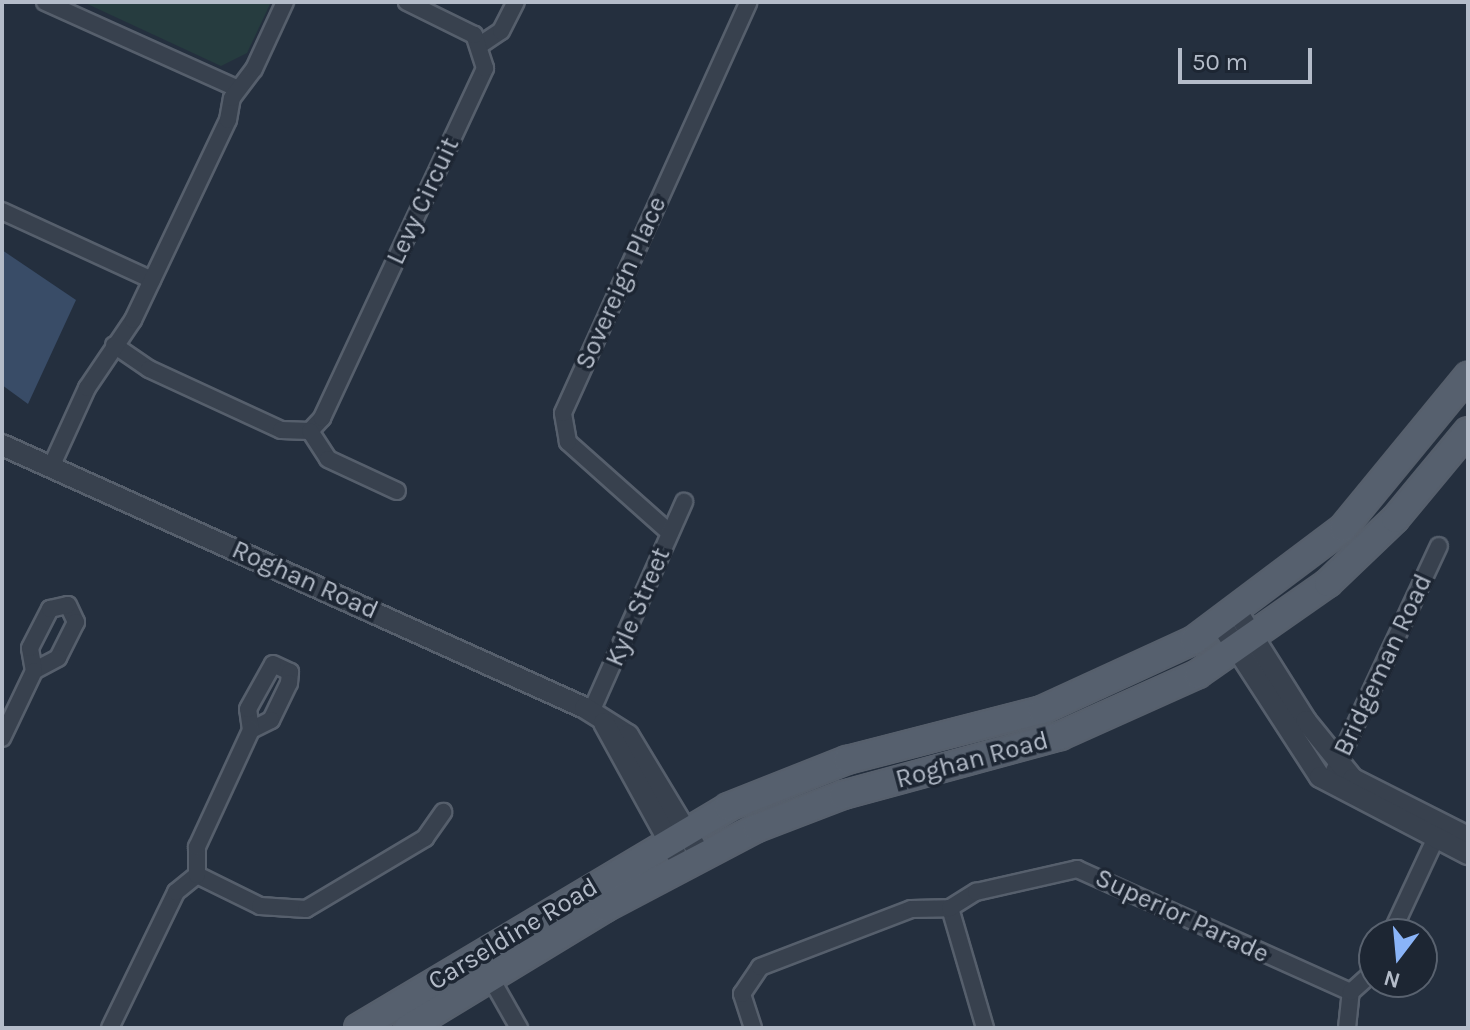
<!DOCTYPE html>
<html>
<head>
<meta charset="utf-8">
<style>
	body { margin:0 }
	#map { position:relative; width:1470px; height:1030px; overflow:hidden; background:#242f3e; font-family:Karla,sans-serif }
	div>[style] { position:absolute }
	.green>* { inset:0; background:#263c3f }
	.water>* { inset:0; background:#394c67 }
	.roads { filter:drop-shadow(2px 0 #565f6c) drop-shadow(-2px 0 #565f6c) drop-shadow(0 2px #565f6c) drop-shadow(0 -2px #565f6c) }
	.minor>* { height:16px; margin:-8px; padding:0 8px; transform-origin:8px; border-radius:8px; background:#38414e }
	.tertiary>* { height:20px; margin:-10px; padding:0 10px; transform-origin:10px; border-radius:10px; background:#38414e }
	.primary>* { height:26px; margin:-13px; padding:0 13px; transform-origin:13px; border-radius:13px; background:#56606e }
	span { translate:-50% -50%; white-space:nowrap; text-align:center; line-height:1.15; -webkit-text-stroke:7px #1d2633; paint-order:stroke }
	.street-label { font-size:26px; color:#b4bcc9 }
	.frame { position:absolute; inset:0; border:4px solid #b4bcc9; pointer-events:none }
	.north { position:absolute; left:1358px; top:918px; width:80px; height:80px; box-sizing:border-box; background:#1d2633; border:2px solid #59626f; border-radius:50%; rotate:196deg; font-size:22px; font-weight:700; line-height:32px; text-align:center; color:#b4bcc9 }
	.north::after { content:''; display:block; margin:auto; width:28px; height:36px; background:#8ab4f8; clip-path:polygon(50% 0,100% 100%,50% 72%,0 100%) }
	.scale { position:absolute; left:1178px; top:48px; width:134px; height:36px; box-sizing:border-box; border:4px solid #b4bcc9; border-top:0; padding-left:10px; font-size:24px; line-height:28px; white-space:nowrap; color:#b4bcc9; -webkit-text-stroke:6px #1d2633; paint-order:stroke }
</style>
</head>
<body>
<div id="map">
	<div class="green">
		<i style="clip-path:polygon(83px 2px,271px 2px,247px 53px,221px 66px)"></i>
	</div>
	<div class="water">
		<i style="clip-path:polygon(2px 250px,76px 300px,28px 404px,2px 385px)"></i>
	</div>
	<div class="roads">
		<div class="minor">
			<i style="left:45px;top:2px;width:209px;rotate:24.2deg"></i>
			<i style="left:480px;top:45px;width:25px;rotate:-34deg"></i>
			<i style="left:501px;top:31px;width:33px;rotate:-63deg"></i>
			<i style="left:2px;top:211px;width:165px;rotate:24.7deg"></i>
			<i style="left:114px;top:345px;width:42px;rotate:34.4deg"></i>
			<i style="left:149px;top:369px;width:145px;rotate:24.8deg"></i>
			<i style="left:281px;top:430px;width:29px;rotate:2deg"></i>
			<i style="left:310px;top:431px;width:18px;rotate:-47deg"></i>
			<i style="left:322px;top:418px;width:386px;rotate:-65deg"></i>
			<i style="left:485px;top:68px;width:35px;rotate:-108deg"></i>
			<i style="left:474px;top:35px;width:75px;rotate:-153.8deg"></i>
			<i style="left:310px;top:431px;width:33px;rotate:57deg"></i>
			<i style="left:328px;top:459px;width:76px;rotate:24.9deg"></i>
			<i style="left:51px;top:467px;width:87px;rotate:-65.5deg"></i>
			<i style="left:87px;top:388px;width:82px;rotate:-55.9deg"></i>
			<i style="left:133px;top:320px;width:221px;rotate:-64.6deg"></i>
			<i style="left:228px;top:120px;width:22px;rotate:-80deg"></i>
			<i style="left:232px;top:98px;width:36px;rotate:-53deg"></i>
			<i style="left:254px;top:69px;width:74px;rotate:-65.2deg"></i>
			<i style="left:670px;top:533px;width:137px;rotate:-138.3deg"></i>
			<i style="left:568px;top:442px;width:29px;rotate:-100deg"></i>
			<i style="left:563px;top:413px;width:451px;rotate:-65.7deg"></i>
			<i style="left:68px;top:605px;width:19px;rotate:65deg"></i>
			<i style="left:76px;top:622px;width:40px;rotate:116.6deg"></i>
			<i style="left:58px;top:658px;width:27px;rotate:152deg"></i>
			<i style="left:34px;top:671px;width:23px;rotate:-100deg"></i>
			<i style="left:30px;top:648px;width:44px;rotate:-62.9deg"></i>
			<i style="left:50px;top:609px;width:18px;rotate:-13deg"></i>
			<i style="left:273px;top:664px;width:19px;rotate:25deg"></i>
			<i style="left:290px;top:672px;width:11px;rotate:95deg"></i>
			<i style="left:289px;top:683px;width:41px;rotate:115.9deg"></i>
			<i style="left:271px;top:720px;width:22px;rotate:153deg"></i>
			<i style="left:251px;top:730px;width:21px;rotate:-98deg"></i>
			<i style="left:248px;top:709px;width:51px;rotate:-60.9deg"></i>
			<i style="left:591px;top:712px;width:230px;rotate:-66.1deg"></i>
			<i style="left:2px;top:738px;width:74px;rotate:-64.5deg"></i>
			<i style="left:1334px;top:771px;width:248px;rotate:-65deg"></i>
			<i style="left:197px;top:875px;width:70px;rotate:26.2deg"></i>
			<i style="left:260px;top:906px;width:46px;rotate:3.7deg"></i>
			<i style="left:306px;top:909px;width:139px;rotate:-30.8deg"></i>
			<i style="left:425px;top:838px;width:32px;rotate:-55deg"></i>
			<i style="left:950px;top:908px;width:125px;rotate:73.7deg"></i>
			<i style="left:1391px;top:934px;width:116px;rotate:-65deg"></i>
			<i style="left:490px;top:977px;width:59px;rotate:60.4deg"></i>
			<i style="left:110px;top:1028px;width:151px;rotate:-64.1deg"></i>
			<i style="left:176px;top:892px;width:27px;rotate:-39deg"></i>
			<i style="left:197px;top:875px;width:28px;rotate:-90deg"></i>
			<i style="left:197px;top:847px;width:129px;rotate:-65.2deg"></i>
			<i style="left:753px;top:1028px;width:36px;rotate:-108deg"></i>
			<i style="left:742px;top:994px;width:32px;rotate:-56deg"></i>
			<i style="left:760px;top:967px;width:162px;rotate:-21deg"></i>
			<i style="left:911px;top:909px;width:39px;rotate:-1deg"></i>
			<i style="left:950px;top:908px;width:31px;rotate:-32deg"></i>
			<i style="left:976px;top:892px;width:104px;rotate:-12.8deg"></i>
			<i style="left:1077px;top:869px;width:300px;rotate:24.2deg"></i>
			<i style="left:1347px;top:1028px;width:36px;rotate:-84deg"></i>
			<i style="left:1351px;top:992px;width:31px;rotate:-42deg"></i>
		</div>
		<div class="tertiary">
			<i style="left:2px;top:445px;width:640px;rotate:24.28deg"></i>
			<i style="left:585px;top:708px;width:51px;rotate:32.1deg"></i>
			<i style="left:628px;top:735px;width:141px;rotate:58.9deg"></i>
			<i style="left:1238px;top:613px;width:128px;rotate:57.8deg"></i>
			<i style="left:1306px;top:721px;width:75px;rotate:51deg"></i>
			<i style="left:1353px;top:779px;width:129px;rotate:26.8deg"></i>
			<i style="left:1221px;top:624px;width:182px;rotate:57.1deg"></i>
			<i style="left:1320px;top:777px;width:167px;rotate:27.5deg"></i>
			<i style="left:604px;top:723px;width:147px;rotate:61.2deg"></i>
		</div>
		<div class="primary">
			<i style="left:358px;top:1028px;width:431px;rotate:-30.8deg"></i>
			<i style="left:728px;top:807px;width:128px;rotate:-21.6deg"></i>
			<i style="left:847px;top:760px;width:201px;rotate:-14.4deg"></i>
			<i style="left:1042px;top:710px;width:167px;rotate:-24.7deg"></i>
			<i style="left:1194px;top:640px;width:186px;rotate:-36.9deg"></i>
			<i style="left:1343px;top:528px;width:197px;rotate:-50.6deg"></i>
			<i style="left:408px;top:1028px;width:231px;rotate:-31.3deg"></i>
			<i style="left:605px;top:908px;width:172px;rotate:-27.8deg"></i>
			<i style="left:757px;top:828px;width:92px;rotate:-21deg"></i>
			<i style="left:843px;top:795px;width:225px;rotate:-15.2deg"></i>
			<i style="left:1060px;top:736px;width:151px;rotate:-24.2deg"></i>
			<i style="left:1198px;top:674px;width:159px;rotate:-35deg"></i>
			<i style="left:1328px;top:583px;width:93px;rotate:-43.7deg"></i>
			<i style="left:1395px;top:519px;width:114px;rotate:-50.3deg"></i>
		</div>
	</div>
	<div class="street-label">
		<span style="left:423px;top:201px;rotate:-65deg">Levy Circuit</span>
		<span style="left:621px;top:283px;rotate:-66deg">Sovereign Place</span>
		<span style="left:305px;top:580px;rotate:24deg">Roghan Road</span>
		<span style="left:638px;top:607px;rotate:-67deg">Kyle Street</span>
		<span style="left:1383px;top:665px;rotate:-65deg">Bridgeman Road</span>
		<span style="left:972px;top:760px;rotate:-15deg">Roghan Road</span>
		<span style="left:1182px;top:916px;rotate:25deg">Superior Parade</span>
		<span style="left:513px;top:934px;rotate:-31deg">Carseldine Road</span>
	</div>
	<div class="frame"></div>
	<div class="north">N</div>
	<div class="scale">50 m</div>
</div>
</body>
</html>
